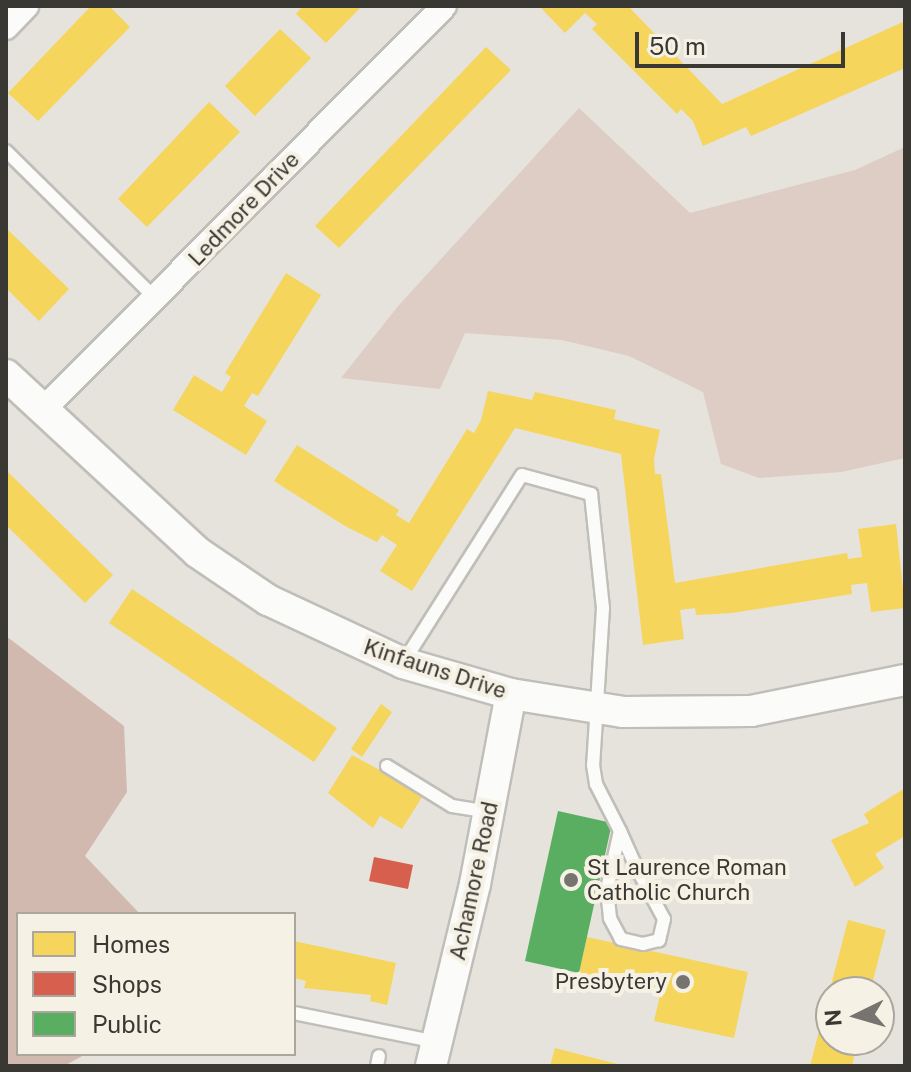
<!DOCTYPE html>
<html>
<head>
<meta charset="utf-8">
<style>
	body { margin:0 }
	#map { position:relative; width:911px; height:1072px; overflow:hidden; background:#e5e3dc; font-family:"Public Sans",sans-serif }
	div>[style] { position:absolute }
	.green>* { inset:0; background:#decdc5 }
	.forest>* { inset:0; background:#d2b9af }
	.homes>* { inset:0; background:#f6d55c }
	.shops>* { inset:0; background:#d6604d }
	.public>* { inset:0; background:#5aae61 }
	.roads { filter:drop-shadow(2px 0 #c0beb8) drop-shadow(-2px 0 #c0beb8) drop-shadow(0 2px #c0beb8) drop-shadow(0 -2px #c0beb8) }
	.service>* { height:12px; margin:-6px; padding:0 6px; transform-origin:6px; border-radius:6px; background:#fbfbfa }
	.minor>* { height:24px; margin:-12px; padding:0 12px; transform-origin:12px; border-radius:12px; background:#fbfbfa }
	.tertiary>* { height:30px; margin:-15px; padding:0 15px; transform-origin:15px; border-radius:15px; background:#fbfbfa }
	.dots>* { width:22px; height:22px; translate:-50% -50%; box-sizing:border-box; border:4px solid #f6f1e5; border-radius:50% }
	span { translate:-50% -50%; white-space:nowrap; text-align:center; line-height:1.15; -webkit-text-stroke:8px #f6f1e5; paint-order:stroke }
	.street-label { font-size:22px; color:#3a3833 }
	.poi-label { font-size:22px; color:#3a3833 }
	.left { translate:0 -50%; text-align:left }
	.right { translate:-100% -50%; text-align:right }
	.frame { position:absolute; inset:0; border:8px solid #3a3833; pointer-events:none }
	.legend { position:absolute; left:16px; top:912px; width:280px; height:144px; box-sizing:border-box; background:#f6f1e5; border:2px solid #aba79e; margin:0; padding:10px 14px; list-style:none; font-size:24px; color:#3a3833 }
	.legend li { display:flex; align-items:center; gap:16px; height:40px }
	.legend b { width:40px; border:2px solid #aba79e }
	.north { position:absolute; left:815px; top:976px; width:80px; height:80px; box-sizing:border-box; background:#f6f1e5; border:2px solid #aba79e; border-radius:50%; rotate:265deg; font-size:22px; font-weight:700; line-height:32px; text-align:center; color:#3a3833 }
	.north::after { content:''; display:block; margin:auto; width:28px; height:36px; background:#76746e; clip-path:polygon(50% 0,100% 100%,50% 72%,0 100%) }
	.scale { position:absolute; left:635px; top:32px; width:210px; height:36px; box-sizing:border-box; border:4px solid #3a3833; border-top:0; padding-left:10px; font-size:24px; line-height:28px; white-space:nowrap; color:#3a3833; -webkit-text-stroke:6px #f6f1e5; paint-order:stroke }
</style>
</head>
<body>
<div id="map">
	<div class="green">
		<i style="clip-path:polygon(579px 108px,690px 213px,855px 170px,905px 147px,905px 458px,841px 472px,759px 478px,721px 464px,703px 392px,629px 356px,562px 340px,465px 333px,440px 389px,341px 378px,399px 305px)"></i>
	</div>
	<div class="forest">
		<i style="clip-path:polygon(6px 636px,124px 726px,127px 792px,85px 856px,140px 914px,18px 914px,18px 1054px,86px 1054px,64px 1066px,6px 1066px)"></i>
	</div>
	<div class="homes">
		<i style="clip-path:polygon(91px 6px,109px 6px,130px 27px,38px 121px,8px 93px)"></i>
		<i style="clip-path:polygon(303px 6px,362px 6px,326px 43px,296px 14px)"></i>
		<i style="clip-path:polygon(539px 6px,628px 6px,722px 104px,905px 21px,905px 68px,751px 136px,746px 127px,703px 146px,693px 121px,681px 109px,677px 114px,592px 29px,597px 24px,585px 13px,565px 33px)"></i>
		<i style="clip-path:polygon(280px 29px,311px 58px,255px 116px,225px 86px)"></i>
		<i style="clip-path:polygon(486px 47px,511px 70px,339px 248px,315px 226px)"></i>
		<i style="clip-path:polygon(209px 102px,240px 132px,147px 227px,118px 199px)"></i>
		<i style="clip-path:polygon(6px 228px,69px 289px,39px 321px,6px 288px)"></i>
		<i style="clip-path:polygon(286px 273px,321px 295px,258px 396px,252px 393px,244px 406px,267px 421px,246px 455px,173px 410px,194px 375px,222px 392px,231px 377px,225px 373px)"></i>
		<i style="clip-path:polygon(488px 391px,532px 400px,535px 392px,616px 410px,614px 419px,660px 430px,654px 459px,655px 474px,661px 474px,675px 583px,847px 553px,848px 559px,862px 557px,858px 529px,896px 524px,905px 608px,871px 612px,867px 583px,851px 585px,852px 594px,732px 613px,696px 615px,695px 608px,680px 610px,684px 639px,643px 645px,621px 454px,515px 428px,412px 591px,380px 571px,397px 545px,382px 535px,377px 542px,345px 526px,274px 481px,297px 445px,399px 510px,396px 515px,409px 523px,467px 429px,474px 433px,481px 420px)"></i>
		<i style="clip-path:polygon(6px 470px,113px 575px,85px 603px,6px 525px)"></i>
		<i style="clip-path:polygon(132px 589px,337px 728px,314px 762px,109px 623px)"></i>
		<i style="clip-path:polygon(381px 704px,392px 712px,362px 757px,351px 749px)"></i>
		<i style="clip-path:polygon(352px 755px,424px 794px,402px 829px,380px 816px,373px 828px,328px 793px)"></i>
		<i style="clip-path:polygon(905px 788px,905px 836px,875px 854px,884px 868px,855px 887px,831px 840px,869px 823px,864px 814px)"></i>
		<i style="clip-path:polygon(848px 920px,886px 930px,870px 992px,831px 992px,831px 1040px,858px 1040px,852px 1066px,810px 1066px)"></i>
		<i style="clip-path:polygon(587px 937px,748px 972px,734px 1038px,654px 1021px,661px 991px,579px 973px)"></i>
		<i style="clip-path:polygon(294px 941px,396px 963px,387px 1005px,370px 1001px,371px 995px,304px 988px,306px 981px,294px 978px)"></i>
		<i style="clip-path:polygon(555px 1048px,621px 1065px,620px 1066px,550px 1066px)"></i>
	</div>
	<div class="shops">
		<i style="clip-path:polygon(374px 857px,413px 865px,408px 889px,369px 881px)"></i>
	</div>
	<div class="public">
		<i style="clip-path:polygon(558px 811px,612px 823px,579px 973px,525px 961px)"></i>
	</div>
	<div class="roads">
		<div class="service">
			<i style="left:6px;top:151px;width:212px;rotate:44.6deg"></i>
			<i style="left:403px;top:663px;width:222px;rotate:-57.7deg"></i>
			<i style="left:522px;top:475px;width:72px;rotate:15.4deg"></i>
			<i style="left:591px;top:494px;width:115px;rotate:84deg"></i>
			<i style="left:603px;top:608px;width:157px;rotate:93.6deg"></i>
			<i style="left:593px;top:765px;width:19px;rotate:81deg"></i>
			<i style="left:596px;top:784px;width:53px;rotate:62.9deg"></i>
			<i style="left:620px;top:831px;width:37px;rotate:66deg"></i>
			<i style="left:635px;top:865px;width:61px;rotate:61.8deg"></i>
			<i style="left:664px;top:919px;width:22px;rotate:103deg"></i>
			<i style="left:659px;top:940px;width:16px;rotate:166deg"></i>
			<i style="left:643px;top:944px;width:23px;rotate:-167deg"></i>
			<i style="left:621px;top:939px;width:24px;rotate:-118deg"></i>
			<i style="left:610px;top:918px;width:29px;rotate:-96deg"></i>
			<i style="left:607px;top:889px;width:59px;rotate:-77.4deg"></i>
			<i style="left:387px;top:766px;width:76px;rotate:31.6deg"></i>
			<i style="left:452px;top:806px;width:36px;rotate:9deg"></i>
			<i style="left:294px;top:1013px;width:145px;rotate:11.5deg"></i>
			<i style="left:377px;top:1066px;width:10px;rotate:-79deg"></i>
		</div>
		<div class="minor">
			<i style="left:6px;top:27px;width:29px;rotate:-46deg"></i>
			<i style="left:43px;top:410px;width:569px;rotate:-45.21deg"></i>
		</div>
		<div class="tertiary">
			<i style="left:6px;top:375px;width:260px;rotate:42.8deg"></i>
			<i style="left:197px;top:552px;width:86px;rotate:34.1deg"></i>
			<i style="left:268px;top:600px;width:149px;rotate:25deg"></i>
			<i style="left:403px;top:663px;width:112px;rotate:16deg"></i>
			<i style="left:511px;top:694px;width:113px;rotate:9.1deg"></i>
			<i style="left:623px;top:712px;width:128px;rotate:-0.4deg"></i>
			<i style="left:751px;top:711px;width:157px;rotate:-11.4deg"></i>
			<i style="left:431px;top:1066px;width:187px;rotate:-76.4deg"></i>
			<i style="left:475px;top:884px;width:193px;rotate:-79.3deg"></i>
		</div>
	</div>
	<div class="dots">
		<i style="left:571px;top:880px;background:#76746e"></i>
		<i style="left:683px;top:982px;background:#76746e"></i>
	</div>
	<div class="street-label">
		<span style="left:244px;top:209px;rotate:-46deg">Ledmore Drive</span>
		<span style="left:435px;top:669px;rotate:18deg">Kinfauns Drive</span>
		<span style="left:474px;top:881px;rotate:-78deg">Achamore Road</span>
	</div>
	<div class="poi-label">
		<span class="left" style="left:587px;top:880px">St Laurence Roman<br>Catholic Church</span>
		<span class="right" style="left:667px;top:982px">Presbytery</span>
	</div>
	<div class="frame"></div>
	<ul class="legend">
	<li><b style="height:22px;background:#f6d55c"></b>Homes</li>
	<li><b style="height:22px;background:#d6604d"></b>Shops</li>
	<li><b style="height:22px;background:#5aae61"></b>Public</li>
	</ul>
	<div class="north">N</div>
	<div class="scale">50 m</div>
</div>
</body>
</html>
